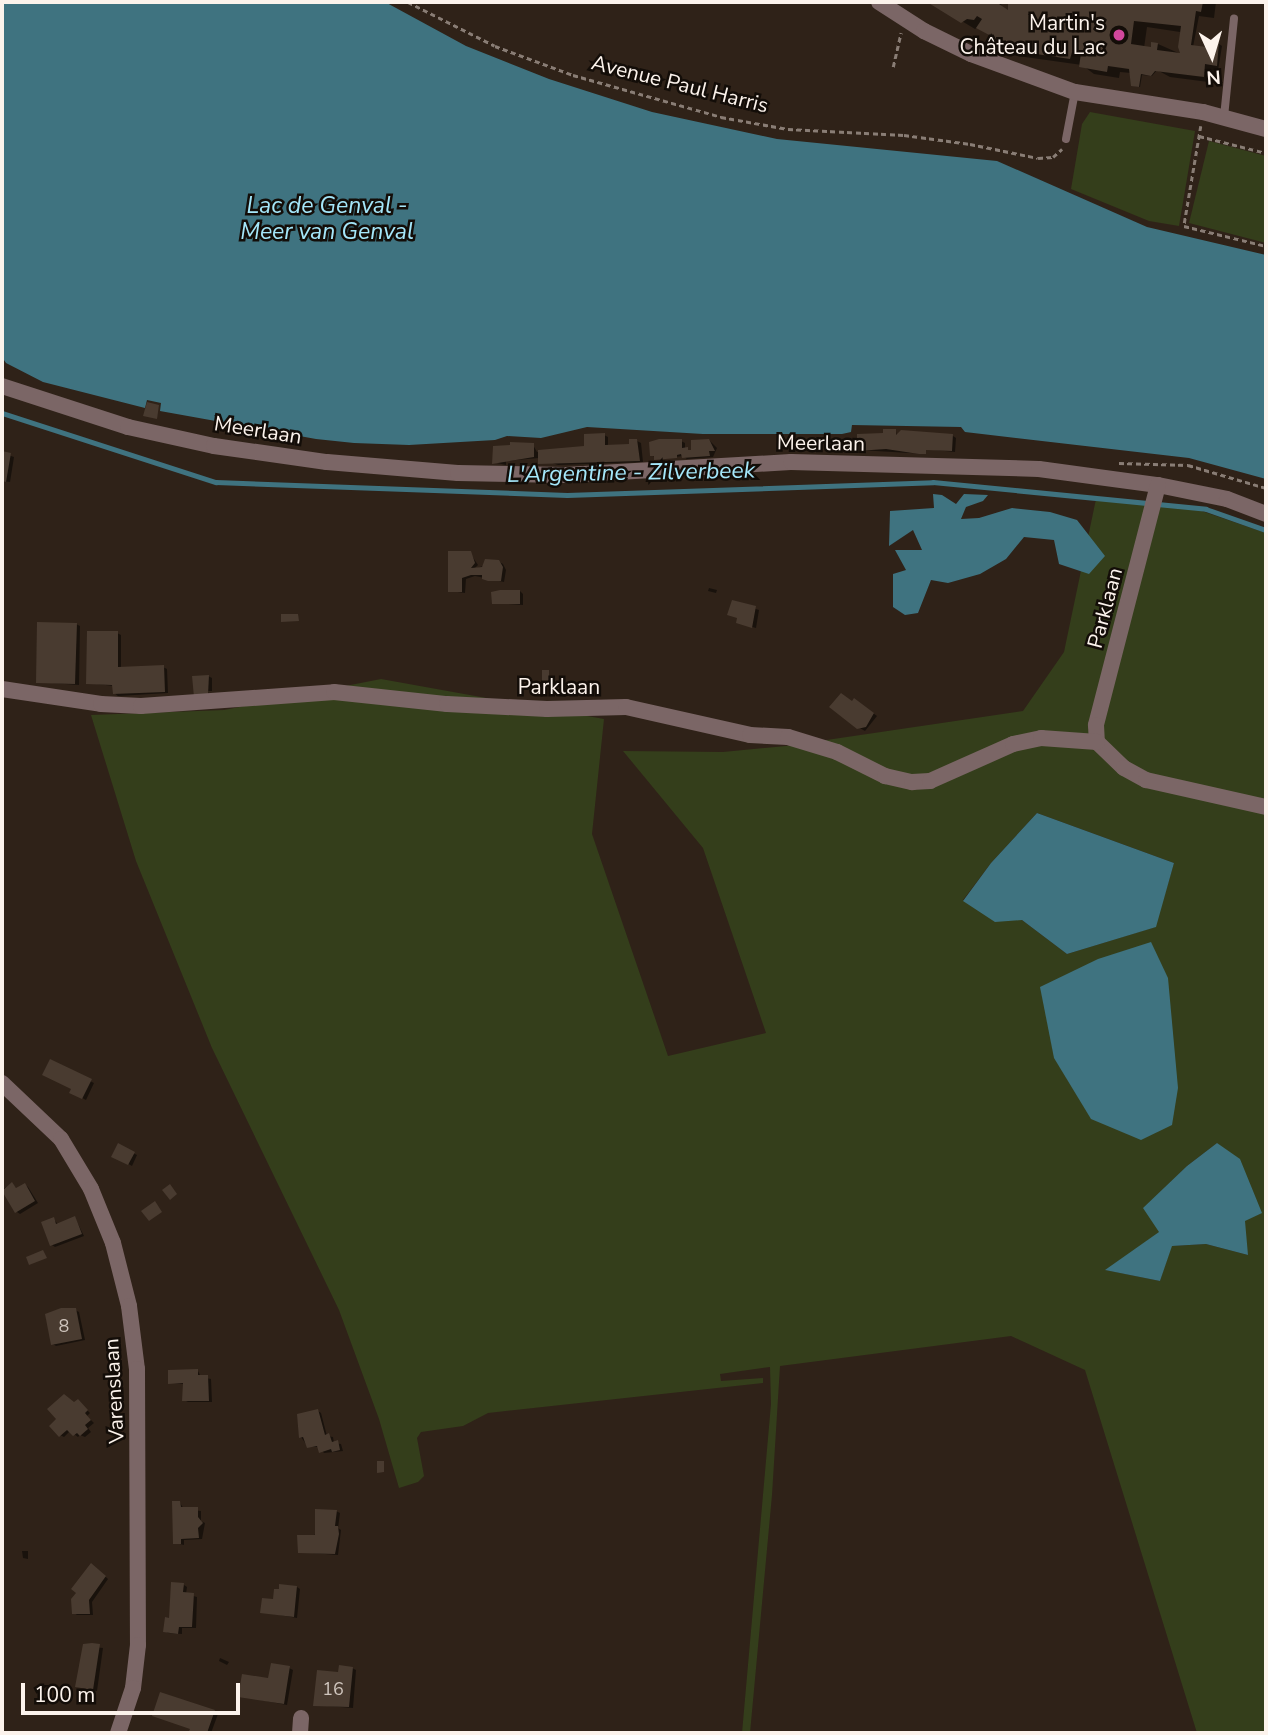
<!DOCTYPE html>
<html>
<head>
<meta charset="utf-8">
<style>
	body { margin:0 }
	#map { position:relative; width:1268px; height:1735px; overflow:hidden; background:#2f2218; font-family:"Nunito Sans",sans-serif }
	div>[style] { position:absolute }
	.green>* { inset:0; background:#343e1b }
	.water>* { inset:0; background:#3f7380 }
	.shadow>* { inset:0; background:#0007 }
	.stream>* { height:4.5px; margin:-2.25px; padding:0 2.25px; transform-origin:2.25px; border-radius:2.25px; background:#3f7380 }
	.building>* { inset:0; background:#493b30 }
	.path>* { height:2.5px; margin-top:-1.25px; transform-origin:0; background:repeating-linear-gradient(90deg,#897d75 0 5px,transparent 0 8.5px) }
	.service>* { height:8px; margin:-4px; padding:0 4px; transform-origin:4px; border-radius:4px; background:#7b6666 }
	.minor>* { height:16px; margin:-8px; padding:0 8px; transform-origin:8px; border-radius:8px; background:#7b6666 }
	.dots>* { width:19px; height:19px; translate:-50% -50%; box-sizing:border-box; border:4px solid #130d08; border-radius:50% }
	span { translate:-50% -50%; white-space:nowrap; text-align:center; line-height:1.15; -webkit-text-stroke:5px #130d08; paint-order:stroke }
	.number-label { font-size:18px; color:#cfc5bd }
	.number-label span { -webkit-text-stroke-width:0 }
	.poi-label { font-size:21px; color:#fcf3ec }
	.right { translate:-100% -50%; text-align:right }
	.street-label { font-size:21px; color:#fcf3ec }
	.water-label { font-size:23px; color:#a5e7fa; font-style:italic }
	.frame { position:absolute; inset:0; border:4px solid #fcf3ec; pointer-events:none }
	.north { position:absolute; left:1177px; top:21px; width:70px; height:70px; -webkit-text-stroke:5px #130d08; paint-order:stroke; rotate:176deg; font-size:19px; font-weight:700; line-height:28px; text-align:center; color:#fcf3ec }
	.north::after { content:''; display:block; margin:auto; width:24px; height:32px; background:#fcf3ec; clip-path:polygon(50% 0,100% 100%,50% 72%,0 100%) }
	.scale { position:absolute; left:21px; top:1683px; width:219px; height:32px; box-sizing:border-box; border:4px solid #fcf3ec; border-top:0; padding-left:9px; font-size:21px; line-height:24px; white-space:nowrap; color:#fcf3ec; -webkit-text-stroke:5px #130d08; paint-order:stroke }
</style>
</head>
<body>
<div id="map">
	<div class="green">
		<i style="clip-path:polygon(1090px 112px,1195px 131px,1179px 226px,1149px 221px,1071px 189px,1082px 124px)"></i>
		<i style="clip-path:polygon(1209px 141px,1266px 156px,1266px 243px,1189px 223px)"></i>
		<i style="clip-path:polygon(evenodd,1096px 499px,1190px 507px,1266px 533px,1266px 1733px,1197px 1733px,1085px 1370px,1011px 1336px,780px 1366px,772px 1495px,750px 1733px,742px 1733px,771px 1404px,770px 1367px,720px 1374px,721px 1381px,763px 1378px,763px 1383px,488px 1413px,463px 1426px,421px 1432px,417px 1438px,424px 1476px,418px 1482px,399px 1488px,379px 1419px,339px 1310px,212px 1048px,136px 861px,91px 715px,224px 710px,381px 679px,604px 719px,592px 834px,668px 1056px,766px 1033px,703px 848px,623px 751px,723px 752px,786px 746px,1023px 711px,1064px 652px,1096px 499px,1037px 813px,1174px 863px,1155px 927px,1067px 954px,1022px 920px,963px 900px,991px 863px,1037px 813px,1096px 499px,1217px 1143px,1248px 1255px,1206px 1244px,1171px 1246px,1160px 1281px,1106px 1270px,1160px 1232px,1144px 1208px,1187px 1166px,1217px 1143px)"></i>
	</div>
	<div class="water">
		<i style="clip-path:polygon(2px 2px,385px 2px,466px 46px,549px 79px,652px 112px,777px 139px,997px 161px,1147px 227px,1266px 255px,1266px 479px,1189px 458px,965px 432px,961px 427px,852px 425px,851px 432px,842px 434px,703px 434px,587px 427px,541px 438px,507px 436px,495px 440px,409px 445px,354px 443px,316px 439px,160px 411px,161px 403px,147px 400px,145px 408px,43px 382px,6px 363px,2px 357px)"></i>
		<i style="clip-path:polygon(933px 494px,942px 495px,956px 504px,964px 494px,988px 495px,983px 501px,966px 507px,961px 519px,979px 518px,1012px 508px,1050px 512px,1077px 520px,1105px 556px,1089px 574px,1059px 564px,1054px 540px,1024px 537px,1006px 559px,980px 574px,948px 583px,931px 580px,918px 613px,905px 615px,893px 607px,893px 574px,906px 570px,895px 550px,922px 550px,913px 530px,889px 546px,890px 511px,934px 508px)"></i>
		<i style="clip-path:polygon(1037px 813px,1174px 863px,1156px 927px,1067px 954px,1022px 920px,995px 922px,963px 901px,991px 863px)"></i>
		<i style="clip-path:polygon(1151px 942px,1168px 978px,1178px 1088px,1172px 1125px,1141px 1140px,1091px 1119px,1054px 1058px,1040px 987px,1098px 959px)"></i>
		<i style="clip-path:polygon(1217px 1143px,1240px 1159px,1262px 1213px,1245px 1221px,1248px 1255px,1206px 1244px,1172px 1246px,1160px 1281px,1105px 1270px,1159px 1232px,1143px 1208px,1187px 1166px)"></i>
	</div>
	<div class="shadow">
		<i style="clip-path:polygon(evenodd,930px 2px,1002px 2px,1001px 6px,1009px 12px,1011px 2px,1216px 2px,1214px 18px,1199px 16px,1193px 47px,1206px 49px,1219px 44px,1222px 46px,1216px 83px,1170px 77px,1157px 70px,1152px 76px,1142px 75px,1140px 87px,1134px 86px,1131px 73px,1120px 72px,1119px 78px,1094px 74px,1082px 65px,1004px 54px,992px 46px,993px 36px,978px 27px,975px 29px,930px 2px,1147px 27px,1180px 32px,1183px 55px,1158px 44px,1152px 49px,1144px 48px,1147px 27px)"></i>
		<i style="clip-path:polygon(896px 431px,897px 438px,953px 436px,956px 438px,955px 452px,925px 449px,926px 454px,859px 450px)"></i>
		<i style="clip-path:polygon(604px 435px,608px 437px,608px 447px,631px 446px,637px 441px,641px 443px,643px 462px,558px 465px,539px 458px,506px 461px,506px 465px,497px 463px,533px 445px,537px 452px,586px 448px)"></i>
		<i style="clip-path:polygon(709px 440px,717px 448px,713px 457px,687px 459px,683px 456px,657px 459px,652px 455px,681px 441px,685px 443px,685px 450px,693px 452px)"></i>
		<i style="clip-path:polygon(2px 453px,14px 457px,10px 482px,2px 481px)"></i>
		<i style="clip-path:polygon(470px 553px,478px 565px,474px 569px,498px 561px,503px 564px,506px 570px,504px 582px,475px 576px,466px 579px,465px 593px,450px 591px)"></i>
		<i style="clip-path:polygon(709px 588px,717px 590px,716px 593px,708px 591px)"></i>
		<i style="clip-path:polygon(520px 591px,523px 594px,523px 605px,494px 603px)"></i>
		<i style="clip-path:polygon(733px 602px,759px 610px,756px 628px,742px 624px)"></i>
		<i style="clip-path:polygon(76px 624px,80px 626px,79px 685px,38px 682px)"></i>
		<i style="clip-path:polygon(117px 633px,121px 635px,121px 668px,163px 667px,167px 669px,168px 693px,118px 696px,114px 693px,114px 686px,88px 683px)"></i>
		<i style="clip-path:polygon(208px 676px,212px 678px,212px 691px,208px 691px,209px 695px,197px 696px)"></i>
		<i style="clip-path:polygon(858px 702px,877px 716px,865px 731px,858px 727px,852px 703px)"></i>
		<i style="clip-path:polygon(51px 1062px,94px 1083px,86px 1100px,71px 1092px,73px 1089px)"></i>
		<i style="clip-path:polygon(119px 1146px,137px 1155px,132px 1166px,114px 1156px)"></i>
		<i style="clip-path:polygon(12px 1184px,17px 1189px,25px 1185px,28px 1187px,38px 1203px,20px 1214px,17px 1212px,3px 1189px)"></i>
		<i style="clip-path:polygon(75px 1218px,84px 1236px,55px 1247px,52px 1245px,53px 1219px,59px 1225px)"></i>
		<i style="clip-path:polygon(75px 1310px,79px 1312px,85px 1340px,56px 1346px,53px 1344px)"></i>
		<i style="clip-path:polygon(198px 1371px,201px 1377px,211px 1379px,212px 1402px,188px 1402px,184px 1400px,184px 1384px,170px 1383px)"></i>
		<i style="clip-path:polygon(81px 1404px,90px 1413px,87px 1416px,94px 1423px,88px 1428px,91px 1432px,85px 1437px,80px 1435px,78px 1437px,70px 1431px,64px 1437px,60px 1435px)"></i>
		<i style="clip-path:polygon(318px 1411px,321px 1413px,327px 1436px,333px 1437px,334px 1443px,341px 1444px,343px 1451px,324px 1453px,319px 1447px,308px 1447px,301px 1437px)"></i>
		<i style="clip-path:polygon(180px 1503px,184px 1509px,201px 1511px,201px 1521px,205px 1523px,202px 1539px,184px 1540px,184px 1545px,175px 1543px)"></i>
		<i style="clip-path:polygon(336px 1511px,340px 1513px,338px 1528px,341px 1530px,338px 1555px,299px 1552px)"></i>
		<i style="clip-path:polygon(22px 1551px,28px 1551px,28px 1559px,23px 1558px)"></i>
		<i style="clip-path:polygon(95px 1567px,108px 1579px,92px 1602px,93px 1615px,77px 1615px,74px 1613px)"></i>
		<i style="clip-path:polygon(184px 1585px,187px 1587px,186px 1594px,197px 1597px,196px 1628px,182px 1628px,182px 1634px,168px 1633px,165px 1631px)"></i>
		<i style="clip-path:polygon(297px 1587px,300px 1589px,297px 1618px,262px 1612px)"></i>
		<i style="clip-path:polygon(84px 1646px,103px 1648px,97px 1691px,77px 1687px)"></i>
		<i style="clip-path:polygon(220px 1658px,229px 1662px,227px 1665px,219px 1661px)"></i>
		<i style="clip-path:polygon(289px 1668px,293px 1670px,287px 1705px,240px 1696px)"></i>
		<i style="clip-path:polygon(352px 1668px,356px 1670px,353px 1708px,315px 1705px,339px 1674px)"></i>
		<i style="clip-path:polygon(214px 1712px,218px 1714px,211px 1733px,190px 1733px)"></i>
	</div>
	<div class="stream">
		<i style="left:2px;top:413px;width:225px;rotate:17.9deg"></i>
		<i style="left:216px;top:482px;width:351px;rotate:2.1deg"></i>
		<i style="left:567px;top:495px;width:366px;rotate:-2deg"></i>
		<i style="left:933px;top:482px;width:274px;rotate:5.6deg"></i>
		<i style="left:1206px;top:509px;width:64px;rotate:19.3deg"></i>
	</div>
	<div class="building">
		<i style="clip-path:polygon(evenodd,927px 2px,996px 2px,1008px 10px,1008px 2px,1203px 2px,1201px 12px,1196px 11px,1191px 45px,1207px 47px,1208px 41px,1219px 42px,1217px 66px,1205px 64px,1204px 77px,1155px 71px,1151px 76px,1141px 74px,1139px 87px,1131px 86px,1129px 69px,1108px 66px,1107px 72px,1079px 67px,1081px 53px,1072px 52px,1070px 59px,990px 47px,991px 36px,976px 28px,982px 19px,977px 16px,974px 20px,967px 19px,961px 23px,927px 2px,1134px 21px,1181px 26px,1178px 47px,1180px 53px,1157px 50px,1158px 43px,1151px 42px,1151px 47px,1131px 44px,1134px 21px)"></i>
		<i style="clip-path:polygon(147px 402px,159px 405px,157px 419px,143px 416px)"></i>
		<i style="clip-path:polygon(883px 429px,896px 429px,896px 435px,901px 430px,953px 434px,952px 451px,926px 450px,926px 454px,919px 454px,886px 449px,857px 451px,857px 434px,883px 433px)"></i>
		<i style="clip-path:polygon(605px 433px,605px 445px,629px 444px,629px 439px,637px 439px,640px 461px,538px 464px,538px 450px,584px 446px,584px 434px)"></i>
		<i style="clip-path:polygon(659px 439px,682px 439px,682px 448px,688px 447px,688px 450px,691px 450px,691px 440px,709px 439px,715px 451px,709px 451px,710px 456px,682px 458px,681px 454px,677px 455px,677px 458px,654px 460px,654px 456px,650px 456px,649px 442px)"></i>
		<i style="clip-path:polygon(510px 442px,534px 443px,534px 457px,492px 464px,493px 446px,510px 445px)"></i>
		<i style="clip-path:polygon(2px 451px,11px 453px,6px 482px,2px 481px)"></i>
		<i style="clip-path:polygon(448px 551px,471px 551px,475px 563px,471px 568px,482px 567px,485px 559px,499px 560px,503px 567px,501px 581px,488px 581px,482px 579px,482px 575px,471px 575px,462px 578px,462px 592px,448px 592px)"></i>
		<i style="clip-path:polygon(500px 590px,520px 590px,520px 604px,492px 604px,491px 592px)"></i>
		<i style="clip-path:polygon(732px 600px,756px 606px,752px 628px,736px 623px,737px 618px,727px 615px)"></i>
		<i style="clip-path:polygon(281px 614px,298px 614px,299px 621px,281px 622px)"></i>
		<i style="clip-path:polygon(37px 622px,77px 623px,75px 684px,36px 683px)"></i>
		<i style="clip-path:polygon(87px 631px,118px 631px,118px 667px,164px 665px,165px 692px,113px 694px,112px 685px,86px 684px)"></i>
		<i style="clip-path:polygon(542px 670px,549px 670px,549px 683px,542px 683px)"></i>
		<i style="clip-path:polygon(209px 675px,208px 695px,194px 697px,192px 676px)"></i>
		<i style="clip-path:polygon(841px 693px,852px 701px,854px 698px,874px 713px,866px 727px,857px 729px,829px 707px)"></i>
		<i style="clip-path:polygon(50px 1059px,92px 1079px,82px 1099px,69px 1093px,71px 1089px,42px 1075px)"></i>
		<i style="clip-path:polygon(118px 1143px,135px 1152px,128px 1165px,111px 1157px)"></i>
		<i style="clip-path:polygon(12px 1182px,16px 1188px,25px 1183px,35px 1201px,15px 1213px,2px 1191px)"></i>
		<i style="clip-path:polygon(170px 1184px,177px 1194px,170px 1200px,162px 1190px)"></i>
		<i style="clip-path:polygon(155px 1201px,162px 1212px,149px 1221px,141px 1211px)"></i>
		<i style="clip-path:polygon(75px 1216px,82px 1234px,50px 1246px,41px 1222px,54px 1217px,56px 1224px)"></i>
		<i style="clip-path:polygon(43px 1250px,47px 1258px,29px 1265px,26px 1257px)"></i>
		<i style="clip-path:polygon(61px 1308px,76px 1308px,82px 1339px,51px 1345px,45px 1314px)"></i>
		<i style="clip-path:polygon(198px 1369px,198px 1375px,208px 1375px,209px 1401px,182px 1401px,183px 1383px,168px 1384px,168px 1370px)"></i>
		<i style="clip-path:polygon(64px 1394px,74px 1402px,78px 1399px,88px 1410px,85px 1413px,91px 1420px,85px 1425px,88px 1429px,80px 1436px,77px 1433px,73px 1436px,67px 1430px,59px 1437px,49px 1426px,56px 1419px,47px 1409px)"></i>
		<i style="clip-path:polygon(318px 1409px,325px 1435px,329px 1433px,332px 1442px,338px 1440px,340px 1450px,332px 1452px,331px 1449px,319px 1453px,317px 1446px,307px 1448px,303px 1437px,299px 1438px,297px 1414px)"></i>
		<i style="clip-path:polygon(377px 1461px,384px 1461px,384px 1472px,377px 1473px)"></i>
		<i style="clip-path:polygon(172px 1501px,180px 1501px,181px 1507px,198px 1507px,198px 1517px,203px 1523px,198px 1528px,199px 1538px,181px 1539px,181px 1544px,173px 1544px)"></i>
		<i style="clip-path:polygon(315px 1509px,337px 1510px,335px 1526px,338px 1526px,339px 1534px,335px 1554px,298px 1553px,297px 1535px,315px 1535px)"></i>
		<i style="clip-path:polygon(91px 1563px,106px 1576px,89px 1600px,90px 1614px,72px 1614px,71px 1599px,76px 1593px,71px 1589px)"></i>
		<i style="clip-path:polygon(171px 1582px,184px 1583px,183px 1592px,194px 1593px,192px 1627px,179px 1627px,178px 1634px,163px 1632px,165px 1617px,169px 1618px)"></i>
		<i style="clip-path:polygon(279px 1584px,297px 1586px,294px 1617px,260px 1613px,262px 1598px,273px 1599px,274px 1589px,279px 1589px)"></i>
		<i style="clip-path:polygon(92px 1643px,100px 1644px,93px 1690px,75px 1687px,83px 1644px)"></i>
		<i style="clip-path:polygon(271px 1663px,290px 1666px,284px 1704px,238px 1697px,242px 1674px,268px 1678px)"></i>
		<i style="clip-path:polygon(339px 1665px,353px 1667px,349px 1707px,313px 1706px,317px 1670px,338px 1672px)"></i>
		<i style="clip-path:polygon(160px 1692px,215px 1710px,207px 1733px,188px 1733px,190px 1729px,152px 1716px)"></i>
	</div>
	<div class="path">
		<i style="left:408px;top:2px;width:97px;rotate:26.8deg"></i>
		<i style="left:495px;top:46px;width:83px;rotate:20.4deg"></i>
		<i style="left:573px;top:75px;width:154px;rotate:15.8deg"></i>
		<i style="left:721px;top:117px;width:68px;rotate:10.2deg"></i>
		<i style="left:788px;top:129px;width:116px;rotate:3deg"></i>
		<i style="left:904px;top:135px;width:67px;rotate:7.8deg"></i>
		<i style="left:970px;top:144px;width:69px;rotate:11.6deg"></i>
		<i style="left:1038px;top:158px;width:15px;rotate:-4deg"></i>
		<i style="left:1053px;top:157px;width:12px;rotate:-42deg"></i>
		<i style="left:893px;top:67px;width:35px;rotate:-77deg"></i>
		<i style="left:1201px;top:126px;width:101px;rotate:99.6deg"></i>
		<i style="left:1184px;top:226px;width:84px;rotate:13.7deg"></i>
		<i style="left:1199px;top:136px;width:69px;rotate:14.2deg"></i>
		<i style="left:1119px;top:463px;width:69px;rotate:1.7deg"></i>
		<i style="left:1188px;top:465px;width:81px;rotate:16.4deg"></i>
	</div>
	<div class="service">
		<i style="left:1224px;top:117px;width:99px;rotate:-84.2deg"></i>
		<i style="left:1066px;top:139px;width:48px;rotate:-79.2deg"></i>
	</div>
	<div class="minor">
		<i style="left:879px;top:2px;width:54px;rotate:32.8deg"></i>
		<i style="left:924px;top:31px;width:52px;rotate:26.1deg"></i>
		<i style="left:971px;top:54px;width:111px;rotate:20.1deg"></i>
		<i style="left:1075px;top:92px;width:130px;rotate:8.9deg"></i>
		<i style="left:1203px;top:112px;width:65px;rotate:15.1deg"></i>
		<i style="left:2px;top:386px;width:133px;rotate:18deg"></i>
		<i style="left:128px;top:427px;width:88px;rotate:12.5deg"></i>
		<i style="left:214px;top:446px;width:114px;rotate:8.1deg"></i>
		<i style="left:327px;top:462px;width:131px;rotate:4.8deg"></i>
		<i style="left:458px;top:473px;width:108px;rotate:1.1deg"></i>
		<i style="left:566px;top:475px;width:225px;rotate:-3.3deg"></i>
		<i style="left:791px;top:462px;width:248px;rotate:1.6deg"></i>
		<i style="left:1039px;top:469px;width:120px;rotate:7.7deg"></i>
		<i style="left:1158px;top:485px;width:70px;rotate:11.5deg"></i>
		<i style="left:1227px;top:499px;width:42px;rotate:21deg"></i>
		<i style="left:1158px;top:485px;width:248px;rotate:104.5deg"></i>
		<i style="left:1096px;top:725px;width:17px;rotate:87deg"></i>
		<i style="left:1097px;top:742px;width:37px;rotate:44deg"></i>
		<i style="left:1124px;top:768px;width:25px;rotate:29deg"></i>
		<i style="left:1146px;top:780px;width:123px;rotate:12.7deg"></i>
		<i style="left:2px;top:689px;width:100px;rotate:8.6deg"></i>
		<i style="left:101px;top:704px;width:40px;rotate:2.9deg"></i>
		<i style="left:141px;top:706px;width:194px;rotate:-4.1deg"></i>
		<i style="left:334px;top:692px;width:114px;rotate:6.1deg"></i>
		<i style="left:447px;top:704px;width:100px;rotate:2.9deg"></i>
		<i style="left:547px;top:709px;width:79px;rotate:-1.5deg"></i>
		<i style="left:626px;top:707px;width:127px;rotate:12.7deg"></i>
		<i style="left:750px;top:735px;width:38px;rotate:3deg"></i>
		<i style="left:788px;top:737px;width:51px;rotate:17deg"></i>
		<i style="left:837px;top:752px;width:54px;rotate:26.6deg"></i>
		<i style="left:885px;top:776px;width:28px;rotate:13deg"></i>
		<i style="left:912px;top:782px;width:18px;rotate:-3deg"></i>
		<i style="left:930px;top:781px;width:91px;rotate:-24deg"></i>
		<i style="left:1013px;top:744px;width:29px;rotate:-12deg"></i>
		<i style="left:1041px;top:738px;width:56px;rotate:4.1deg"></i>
		<i style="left:2px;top:1083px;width:81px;rotate:43.5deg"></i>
		<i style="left:61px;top:1139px;width:58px;rotate:59deg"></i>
		<i style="left:91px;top:1189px;width:58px;rotate:67.8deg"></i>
		<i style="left:113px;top:1243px;width:65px;rotate:75.7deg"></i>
		<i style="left:129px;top:1306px;width:64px;rotate:82.8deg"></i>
		<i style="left:137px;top:1369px;width:276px;rotate:89.8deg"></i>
		<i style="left:138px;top:1645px;width:43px;rotate:96.6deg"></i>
		<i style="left:133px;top:1688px;width:47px;rotate:108.4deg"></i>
		<i style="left:300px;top:1733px;width:15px;rotate:-86deg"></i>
	</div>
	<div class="dots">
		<i style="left:1119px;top:35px;background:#d1479c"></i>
	</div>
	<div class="number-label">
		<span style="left:64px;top:1326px">8</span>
		<span style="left:333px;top:1689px">16</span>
	</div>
	<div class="poi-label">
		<span class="right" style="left:1105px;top:35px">Martin's<br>Château du Lac</span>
	</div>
	<div class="street-label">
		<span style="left:680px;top:84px;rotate:14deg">Avenue Paul Harris</span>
		<span style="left:258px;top:430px;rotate:9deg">Meerlaan</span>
		<span style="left:821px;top:443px;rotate:1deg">Meerlaan</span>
		<span style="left:1105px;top:608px;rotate:-75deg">Parklaan</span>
		<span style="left:559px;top:687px">Parklaan</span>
		<span style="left:114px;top:1391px;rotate:-93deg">Varenslaan</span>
	</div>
	<div class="water-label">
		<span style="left:327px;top:219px">Lac de Genval -<br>Meer van Genval</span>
		<span style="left:631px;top:473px;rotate:-1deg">L'Argentine - Zilverbeek</span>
	</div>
	<div class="frame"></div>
	<div class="north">N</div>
	<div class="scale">100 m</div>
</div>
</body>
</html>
